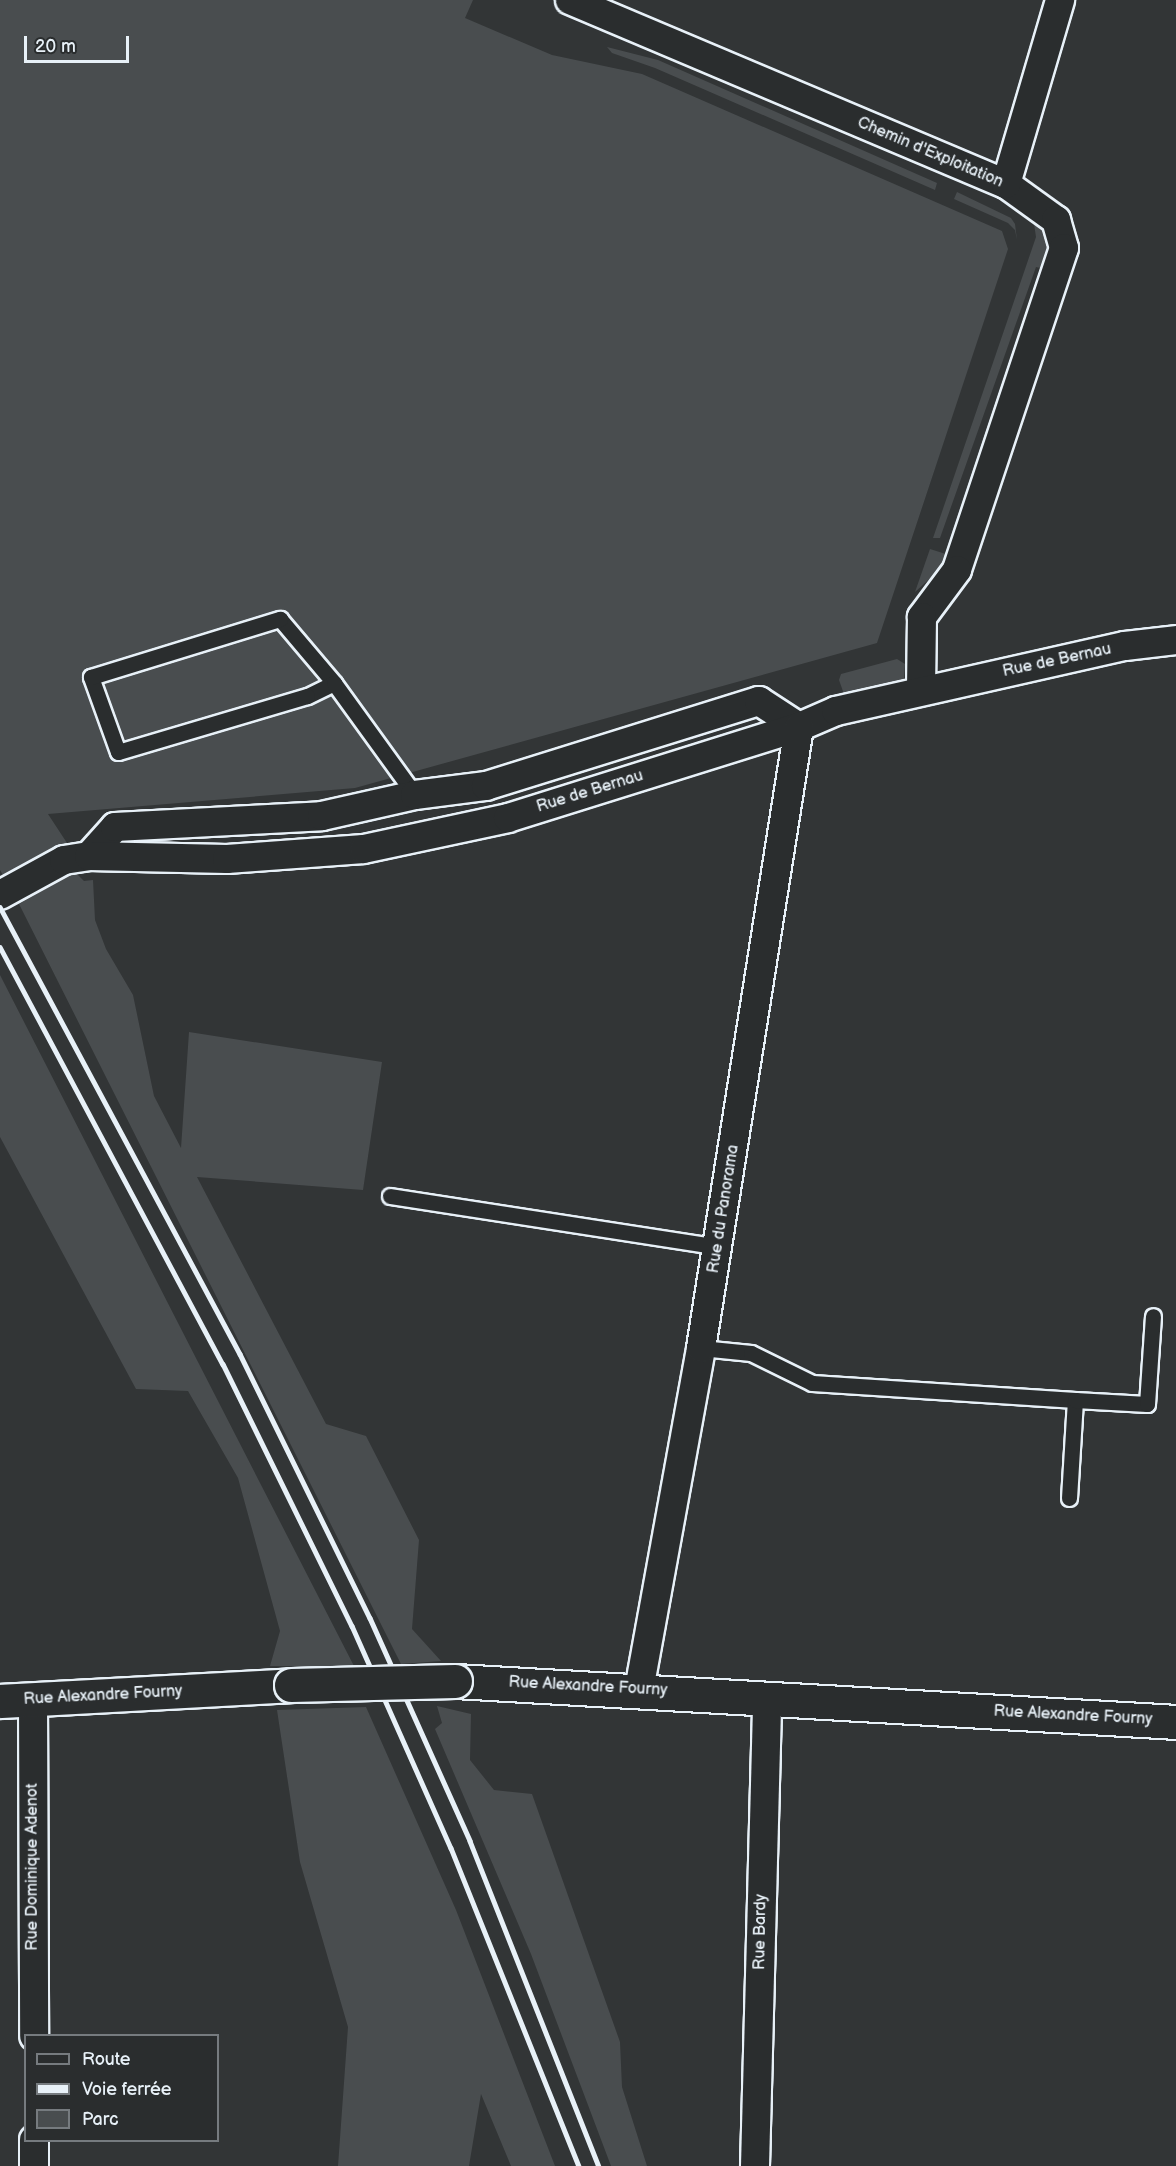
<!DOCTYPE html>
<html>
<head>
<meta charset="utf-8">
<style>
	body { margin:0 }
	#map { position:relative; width:1176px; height:2166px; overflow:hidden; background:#323536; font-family:"Balsamiq Sans",sans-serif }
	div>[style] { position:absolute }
	.green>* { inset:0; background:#494d4f }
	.roads { filter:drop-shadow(2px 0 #e8f1f8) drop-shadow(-2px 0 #e8f1f8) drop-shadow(0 2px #e8f1f8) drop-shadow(0 -2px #e8f1f8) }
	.service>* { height:15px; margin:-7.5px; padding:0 7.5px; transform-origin:7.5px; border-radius:7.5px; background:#2a2d2e }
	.minor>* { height:28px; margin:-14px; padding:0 14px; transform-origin:14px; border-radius:14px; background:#2a2d2e }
	.tertiary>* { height:33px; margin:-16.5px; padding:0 16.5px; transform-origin:16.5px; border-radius:16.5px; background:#2a2d2e }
	.rail>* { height:4.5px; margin:-2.25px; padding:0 2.25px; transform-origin:2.25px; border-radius:2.25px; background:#e8f1f8 }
	.bridges { filter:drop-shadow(2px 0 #e8f1f8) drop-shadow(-2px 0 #e8f1f8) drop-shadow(0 2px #e8f1f8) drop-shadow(0 -2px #e8f1f8) }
	.tertiary-bridge>* { height:33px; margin:-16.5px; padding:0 16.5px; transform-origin:16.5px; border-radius:16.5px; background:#2a2d2e }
	span { translate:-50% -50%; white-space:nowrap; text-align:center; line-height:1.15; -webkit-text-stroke:5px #2a2d2e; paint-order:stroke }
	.street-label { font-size:16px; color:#e8f1f8 }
	.legend { position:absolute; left:24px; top:2034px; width:195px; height:108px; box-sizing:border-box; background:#2a2d2e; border:2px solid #767b7f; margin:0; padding:8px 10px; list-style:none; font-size:18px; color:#e8f1f8 }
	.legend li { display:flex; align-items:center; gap:12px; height:30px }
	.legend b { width:30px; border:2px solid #767b7f }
	.scale { position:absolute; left:24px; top:36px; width:105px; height:27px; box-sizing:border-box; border:3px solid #e8f1f8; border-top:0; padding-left:8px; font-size:18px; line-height:21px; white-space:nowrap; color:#e8f1f8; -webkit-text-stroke:4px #2a2d2e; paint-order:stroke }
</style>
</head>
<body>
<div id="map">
	<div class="green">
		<i style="clip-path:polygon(0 0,473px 0,465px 18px,552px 55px,642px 74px,1002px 231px,1008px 249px,877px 643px,355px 788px,48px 814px,67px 843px,6px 880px,0 870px)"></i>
		<i style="clip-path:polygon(607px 47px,658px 60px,937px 183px,935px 190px,655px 68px,612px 53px)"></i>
		<i style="clip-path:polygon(957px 192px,1011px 218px,1015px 224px,1017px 240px,1015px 230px,1008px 223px,954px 199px)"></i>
		<i style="clip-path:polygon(1033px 217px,1047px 237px,1048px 270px,1036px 267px,940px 538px,933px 538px,1036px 237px)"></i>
		<i style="clip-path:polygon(930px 549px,949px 555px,935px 574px,915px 592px)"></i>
		<i style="clip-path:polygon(897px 659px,905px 664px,904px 679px,845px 697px,839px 680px,841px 674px)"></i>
		<i style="clip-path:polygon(75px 872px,84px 881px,93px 880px,95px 920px,106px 949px,133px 995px,154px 1096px,181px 1148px,189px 1032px,382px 1062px,363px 1190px,197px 1177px,326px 1424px,366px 1436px,419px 1540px,412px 1629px,441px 1661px,401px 1664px,19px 904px)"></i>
		<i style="clip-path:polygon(0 975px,198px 1362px,354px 1666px,270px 1666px,280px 1631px,238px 1478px,188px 1391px,136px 1389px,0 1137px)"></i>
		<i style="clip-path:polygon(437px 1706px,471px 1714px,470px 1760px,494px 1790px,532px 1794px,620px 2042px,622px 2087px,647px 2166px,611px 2166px,531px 1954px,435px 1729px,442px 1723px)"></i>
		<i style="clip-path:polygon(366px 1707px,456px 1910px,555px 2166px,511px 2166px,481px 2094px,469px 2166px,338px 2166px,348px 2027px,300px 1862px,277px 1710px)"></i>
	</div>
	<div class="roads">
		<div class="service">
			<i style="left:280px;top:619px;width:84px;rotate:49.8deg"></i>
			<i style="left:334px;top:683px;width:30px;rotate:154deg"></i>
			<i style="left:307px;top:696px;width:197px;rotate:163.5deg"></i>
			<i style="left:118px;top:752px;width:80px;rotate:-109.8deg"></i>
			<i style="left:91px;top:677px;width:198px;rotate:-17.1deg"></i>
			<i style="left:334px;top:683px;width:138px;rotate:54.1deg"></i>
			<i style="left:390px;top:1196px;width:332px;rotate:8.8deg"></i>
			<i style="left:701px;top:1348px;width:50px;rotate:5.7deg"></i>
			<i style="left:751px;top:1353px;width:68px;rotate:26.2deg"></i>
			<i style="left:812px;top:1383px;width:264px;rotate:3.7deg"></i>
			<i style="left:1069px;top:1498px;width:98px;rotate:-86.5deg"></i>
			<i style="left:1075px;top:1400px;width:72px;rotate:3.2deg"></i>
			<i style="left:1147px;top:1404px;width:88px;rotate:-86.1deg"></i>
		</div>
		<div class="minor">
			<i style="left:570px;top:0;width:473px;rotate:22.9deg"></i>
			<i style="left:1006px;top:184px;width:62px;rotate:35.8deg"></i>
			<i style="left:1056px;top:220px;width:29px;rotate:74deg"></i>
			<i style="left:1064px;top:248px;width:339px;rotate:108.4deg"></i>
			<i style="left:957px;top:570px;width:59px;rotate:126.7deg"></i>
			<i style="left:922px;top:617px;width:72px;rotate:90.8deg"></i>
			<i style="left:1006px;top:184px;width:192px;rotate:-73.6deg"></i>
			<i style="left:89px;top:856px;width:39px;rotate:-48deg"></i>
			<i style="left:115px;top:827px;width:207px;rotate:-3deg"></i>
			<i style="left:322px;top:816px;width:95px;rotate:-12.7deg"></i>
			<i style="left:415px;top:795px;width:72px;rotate:-7.2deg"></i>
			<i style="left:486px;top:786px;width:286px;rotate:-17.3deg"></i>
			<i style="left:759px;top:701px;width:48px;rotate:33deg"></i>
			<i style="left:0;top:895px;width:73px;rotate:-28.7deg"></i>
			<i style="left:64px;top:860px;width:25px;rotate:-9deg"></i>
			<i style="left:89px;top:856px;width:138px;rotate:1.2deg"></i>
			<i style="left:227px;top:859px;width:137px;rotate:-4.2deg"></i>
			<i style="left:364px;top:849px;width:147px;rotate:-12.1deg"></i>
			<i style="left:508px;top:818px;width:305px;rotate:-17.4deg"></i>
			<i style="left:799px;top:727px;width:40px;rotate:-23.4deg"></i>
			<i style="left:836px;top:711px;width:296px;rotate:-12.7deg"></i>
			<i style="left:1125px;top:646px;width:51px;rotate:-6.7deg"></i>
			<i style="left:639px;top:1690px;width:348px;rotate:-79.7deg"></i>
			<i style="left:701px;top:1348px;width:629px;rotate:-81.03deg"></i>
			<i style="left:33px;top:1699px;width:337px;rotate:89.8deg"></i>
			<i style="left:34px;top:2140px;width:26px;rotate:90deg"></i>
			<i style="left:755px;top:2166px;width:468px;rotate:-88.5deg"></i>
		</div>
		<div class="tertiary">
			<i style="left:455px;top:1681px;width:722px;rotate:3.25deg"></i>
			<i style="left:0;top:1701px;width:291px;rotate:-3.1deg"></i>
		</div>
	</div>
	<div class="rail">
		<i style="left:0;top:907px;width:507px;rotate:61.77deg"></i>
		<i style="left:240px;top:1354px;width:294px;rotate:63.8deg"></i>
		<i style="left:370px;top:1618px;width:244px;rotate:65.8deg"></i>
		<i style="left:470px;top:1841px;width:350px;rotate:68.4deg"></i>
		<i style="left:0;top:947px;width:473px;rotate:61.9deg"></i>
		<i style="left:223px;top:1364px;width:292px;rotate:63.8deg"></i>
		<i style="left:352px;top:1626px;width:243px;rotate:66deg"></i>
		<i style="left:451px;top:1848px;width:343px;rotate:68.1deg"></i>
	</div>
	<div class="bridges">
		<div class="tertiary-bridge">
			<i style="left:291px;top:1685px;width:164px;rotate:-1.4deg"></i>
		</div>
	</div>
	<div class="street-label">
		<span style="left:930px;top:153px;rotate:23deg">Chemin d'Exploitation</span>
		<span style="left:1057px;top:661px;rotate:-12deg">Rue de Bernau</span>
		<span style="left:590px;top:792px;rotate:-17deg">Rue de Bernau</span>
		<span style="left:724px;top:1209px;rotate:-81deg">Rue du Panorama</span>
		<span style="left:588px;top:1687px;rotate:3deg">Rue Alexandre Fourny</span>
		<span style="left:103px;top:1696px;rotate:-3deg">Rue Alexandre Fourny</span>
		<span style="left:1073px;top:1716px;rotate:3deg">Rue Alexandre Fourny</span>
		<span style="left:33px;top:1867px;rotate:-90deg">Rue Dominique Adenot</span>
		<span style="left:761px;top:1932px;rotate:-89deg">Rue Bardy</span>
	</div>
	<ul class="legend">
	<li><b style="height:8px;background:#2a2d2e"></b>Route</li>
	<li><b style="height:8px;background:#e8f1f8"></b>Voie ferrée</li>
	<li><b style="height:16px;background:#494d4f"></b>Parc</li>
	</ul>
	<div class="scale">20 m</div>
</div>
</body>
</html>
